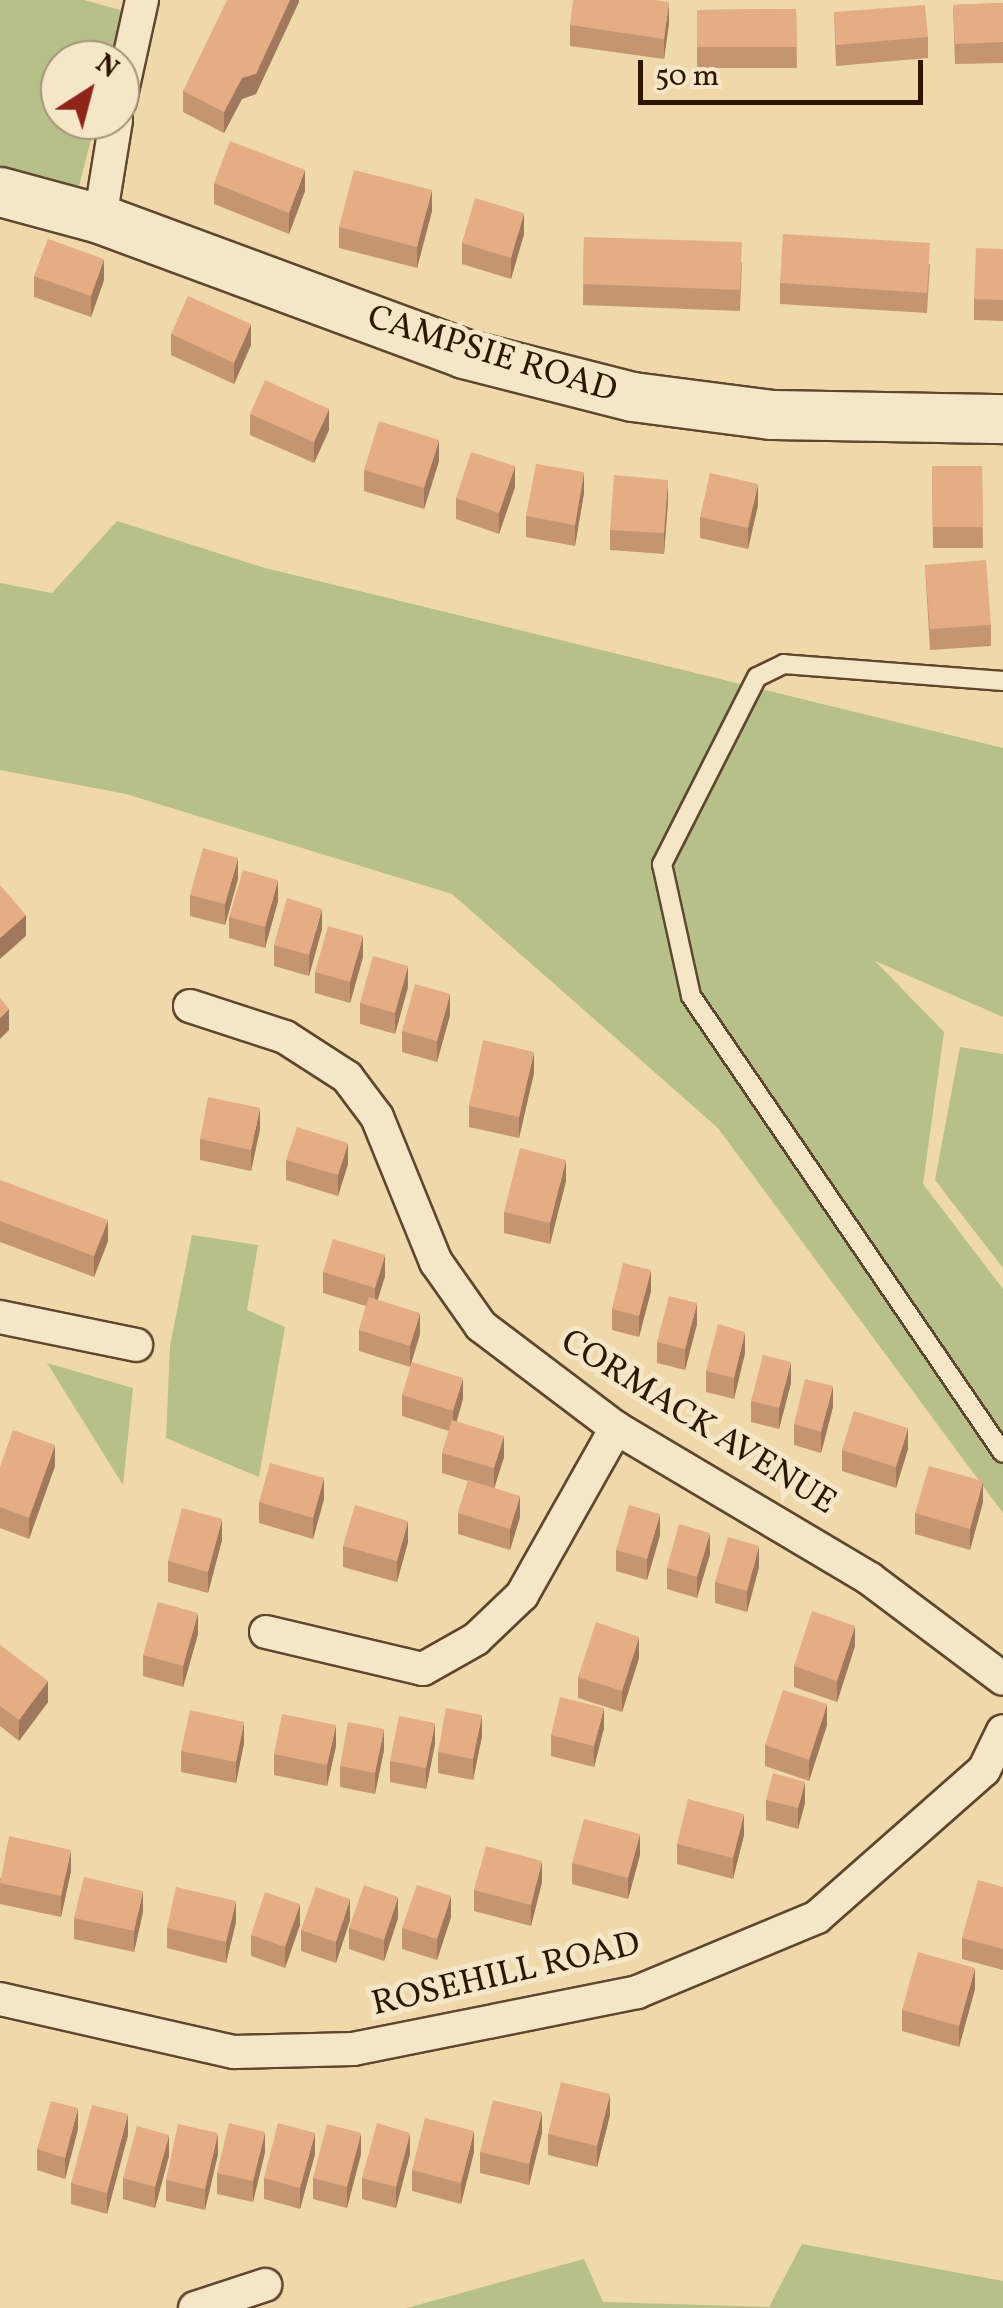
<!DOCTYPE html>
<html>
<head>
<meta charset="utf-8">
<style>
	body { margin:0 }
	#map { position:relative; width:1003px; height:2308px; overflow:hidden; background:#efd8aa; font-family:Vollkorn,serif }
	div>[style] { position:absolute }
	.green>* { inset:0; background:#b7bf8a }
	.roads { filter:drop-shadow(2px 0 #5e472d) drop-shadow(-2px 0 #5e472d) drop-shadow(0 2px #5e472d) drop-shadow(0 -2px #5e472d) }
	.service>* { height:18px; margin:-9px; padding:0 9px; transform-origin:9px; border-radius:9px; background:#f5e6c8 }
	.minor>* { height:32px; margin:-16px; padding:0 16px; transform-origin:16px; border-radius:16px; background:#f5e6c8 }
	.secondary>* { height:48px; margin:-24px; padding:0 24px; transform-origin:24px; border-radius:24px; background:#f5e6c8 }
	.wall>* { inset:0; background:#c59572 }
	.shaded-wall>* { inset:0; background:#a0795c }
	.building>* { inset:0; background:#e5ad84 }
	span { translate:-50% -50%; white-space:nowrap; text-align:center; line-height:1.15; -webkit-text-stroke:10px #f5e6c8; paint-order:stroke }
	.street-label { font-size:35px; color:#2d1703 }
	.north { position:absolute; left:40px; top:40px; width:100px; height:100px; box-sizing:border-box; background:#f5e6c8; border:2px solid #a59379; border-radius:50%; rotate:36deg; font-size:28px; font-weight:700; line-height:40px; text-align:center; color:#2d1703 }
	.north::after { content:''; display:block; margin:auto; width:35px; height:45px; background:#8f2418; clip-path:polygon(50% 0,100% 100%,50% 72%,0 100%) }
	.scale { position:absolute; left:638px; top:60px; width:285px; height:45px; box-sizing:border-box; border:5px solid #2d1703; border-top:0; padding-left:12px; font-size:30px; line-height:35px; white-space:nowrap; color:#2d1703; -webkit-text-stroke:8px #f5e6c8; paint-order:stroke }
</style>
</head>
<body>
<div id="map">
	<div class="green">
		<i style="clip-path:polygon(0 0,84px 0,124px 11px,112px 60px,60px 60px,60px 120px,96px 120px,79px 186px,0 165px)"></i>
		<i style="clip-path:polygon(117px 521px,265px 568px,1003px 748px,1003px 1017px,875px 961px,944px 1032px,923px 1184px,1003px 1289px,1003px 1513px,718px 1128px,452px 894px,126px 794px,0 770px,0 583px,52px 593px)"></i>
		<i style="clip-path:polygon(960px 1047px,1003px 1054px,1003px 1268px,935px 1180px)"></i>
		<i style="clip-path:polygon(192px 1235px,258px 1245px,247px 1310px,285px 1327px,259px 1477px,166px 1438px,170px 1346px)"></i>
		<i style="clip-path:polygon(47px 1363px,133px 1388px,123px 1485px)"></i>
		<i style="clip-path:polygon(802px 2244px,1003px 2281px,1003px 2308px,407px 2308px,584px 2259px,603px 2302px,769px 2307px)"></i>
	</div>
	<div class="roads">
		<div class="service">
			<i style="left:1003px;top:681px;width:220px;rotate:-175.6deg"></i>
			<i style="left:784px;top:664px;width:30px;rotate:154deg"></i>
			<i style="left:757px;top:677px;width:210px;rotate:116.9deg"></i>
			<i style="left:662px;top:864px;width:135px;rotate:77.6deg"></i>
			<i style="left:691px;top:996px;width:553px;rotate:55.68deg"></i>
		</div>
		<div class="minor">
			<i style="left:120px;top:100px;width:102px;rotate:-77.6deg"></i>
			<i style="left:100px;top:219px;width:100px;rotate:-80.8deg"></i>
			<i style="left:190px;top:1006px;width:100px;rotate:18.1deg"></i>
			<i style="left:285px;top:1037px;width:74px;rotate:32.8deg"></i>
			<i style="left:347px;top:1077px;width:50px;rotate:53.1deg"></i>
			<i style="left:377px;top:1117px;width:157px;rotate:67.9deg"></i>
			<i style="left:436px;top:1262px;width:78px;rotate:54.9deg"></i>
			<i style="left:481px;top:1326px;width:169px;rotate:37.1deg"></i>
			<i style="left:616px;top:1428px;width:295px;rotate:30.7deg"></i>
			<i style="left:870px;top:1579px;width:166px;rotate:36.9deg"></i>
			<i style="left:0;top:1317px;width:139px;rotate:11.6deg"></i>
			<i style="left:266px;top:1632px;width:161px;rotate:13.3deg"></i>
			<i style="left:423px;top:1669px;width:61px;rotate:-29.5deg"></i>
			<i style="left:476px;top:1639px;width:64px;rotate:-43.7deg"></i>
			<i style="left:522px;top:1595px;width:192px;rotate:-60.6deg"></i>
			<i style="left:0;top:1999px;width:240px;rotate:12.8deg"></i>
			<i style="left:234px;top:2052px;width:119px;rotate:-1.4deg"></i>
			<i style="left:353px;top:2049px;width:290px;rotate:-11.3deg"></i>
			<i style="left:637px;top:1992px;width:195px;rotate:-22.6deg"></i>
			<i style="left:817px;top:1917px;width:222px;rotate:-41.4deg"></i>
			<i style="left:984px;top:1770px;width:43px;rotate:-64deg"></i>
			<i style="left:195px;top:2308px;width:74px;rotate:-18.2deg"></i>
		</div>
		<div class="secondary">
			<i style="left:0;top:192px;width:104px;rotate:15.1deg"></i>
			<i style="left:100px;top:219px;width:388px;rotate:20.3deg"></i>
			<i style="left:464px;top:354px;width:174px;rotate:14.3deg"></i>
			<i style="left:633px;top:397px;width:139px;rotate:7.4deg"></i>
			<i style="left:771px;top:415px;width:232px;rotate:1deg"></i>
		</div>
	</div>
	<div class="wall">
		<i style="clip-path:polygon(299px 0,256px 94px,242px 99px,224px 133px,183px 112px,183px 91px)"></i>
		<i style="clip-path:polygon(1003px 3px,1003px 63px,955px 64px,953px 5px)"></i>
		<i style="clip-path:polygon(796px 9px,797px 68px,697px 68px,697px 10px)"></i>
		<i style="clip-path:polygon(834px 12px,928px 37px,928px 58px,836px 66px)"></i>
		<i style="clip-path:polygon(669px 23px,664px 59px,570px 46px,570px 25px)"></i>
		<i style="clip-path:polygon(214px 183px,305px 191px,289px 234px,214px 204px)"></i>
		<i style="clip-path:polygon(432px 211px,417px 268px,339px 248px,339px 227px)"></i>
		<i style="clip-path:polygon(524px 234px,511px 279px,462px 264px,462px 243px)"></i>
		<i style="clip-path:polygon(584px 237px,742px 263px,740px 311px,583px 305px)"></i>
		<i style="clip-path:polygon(1003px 249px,1003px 321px,974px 320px,974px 299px)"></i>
		<i style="clip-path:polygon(930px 264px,927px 313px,780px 304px,780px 283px)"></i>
		<i style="clip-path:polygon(34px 276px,104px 280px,91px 317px,34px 297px)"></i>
		<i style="clip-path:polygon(171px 334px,251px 345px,234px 384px,171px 355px)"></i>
		<i style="clip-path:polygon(250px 414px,329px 430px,314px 463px,250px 435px)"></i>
		<i style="clip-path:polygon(439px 461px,424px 509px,364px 491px,364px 470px)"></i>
		<i style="clip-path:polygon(932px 466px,982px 466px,983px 548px,933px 548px)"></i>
		<i style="clip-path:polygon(515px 487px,499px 534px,456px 519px,456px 498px)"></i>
		<i style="clip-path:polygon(584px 493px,575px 546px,526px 537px,526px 516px)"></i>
		<i style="clip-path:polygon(668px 501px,664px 554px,610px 550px,610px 530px)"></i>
		<i style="clip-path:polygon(758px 505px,748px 549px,700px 538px,700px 517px)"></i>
		<i style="clip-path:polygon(925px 565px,991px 625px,991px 646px,930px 650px)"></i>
		<i style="clip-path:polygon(238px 879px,225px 925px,190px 916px,190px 895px)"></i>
		<i style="clip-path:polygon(278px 901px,265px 948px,229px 938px,229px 917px)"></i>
		<i style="clip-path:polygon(322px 929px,309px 976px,274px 966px,274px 945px)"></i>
		<i style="clip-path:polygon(363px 957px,350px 1003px,315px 993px,315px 972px)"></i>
		<i style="clip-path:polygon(408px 987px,395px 1034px,360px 1024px,360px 1003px)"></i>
		<i style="clip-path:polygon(450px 1015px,437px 1062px,402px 1052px,402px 1031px)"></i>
		<i style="clip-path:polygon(534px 1073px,519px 1138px,469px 1127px,469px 1106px)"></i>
		<i style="clip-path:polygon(260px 1129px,251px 1171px,200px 1160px,200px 1139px)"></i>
		<i style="clip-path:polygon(286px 1160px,348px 1164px,338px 1196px,286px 1180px)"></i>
		<i style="clip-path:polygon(0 1180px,108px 1241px,94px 1277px,0 1242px)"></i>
		<i style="clip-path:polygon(566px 1181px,550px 1244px,504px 1233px,504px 1212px)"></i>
		<i style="clip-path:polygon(323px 1272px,385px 1276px,377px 1300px,420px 1334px,410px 1367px,359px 1351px,359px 1330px,366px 1306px,323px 1293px)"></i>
		<i style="clip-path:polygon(651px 1291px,639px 1337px,612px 1330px,612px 1309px)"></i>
		<i style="clip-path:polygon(697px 1324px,685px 1370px,657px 1363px,657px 1342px)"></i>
		<i style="clip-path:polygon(745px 1353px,734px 1399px,706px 1392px,706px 1371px)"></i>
		<i style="clip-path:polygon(791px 1383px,779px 1429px,751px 1422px,751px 1401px)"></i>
		<i style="clip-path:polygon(402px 1395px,463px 1399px,457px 1421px,504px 1457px,494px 1488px,520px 1517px,510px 1550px,458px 1534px,458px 1513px,468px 1481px,442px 1473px,442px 1453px,449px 1431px,402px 1416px)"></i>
		<i style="clip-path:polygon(833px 1407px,821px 1453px,794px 1445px,794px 1424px)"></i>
		<i style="clip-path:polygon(908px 1449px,896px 1488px,842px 1471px,842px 1450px)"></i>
		<i style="clip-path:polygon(55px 1466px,29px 1539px,0 1528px,0 1467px)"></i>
		<i style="clip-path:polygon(324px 1499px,313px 1539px,259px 1523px,259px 1502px)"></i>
		<i style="clip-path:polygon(983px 1502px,970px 1550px,915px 1534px,915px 1513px)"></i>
		<i style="clip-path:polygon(660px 1535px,647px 1580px,616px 1571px,616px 1550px)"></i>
		<i style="clip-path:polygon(222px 1540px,208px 1593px,168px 1582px,168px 1561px)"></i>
		<i style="clip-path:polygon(408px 1542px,397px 1582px,343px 1567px,343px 1546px)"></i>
		<i style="clip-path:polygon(710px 1554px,697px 1598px,667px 1589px,667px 1568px)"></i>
		<i style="clip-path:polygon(759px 1567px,747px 1612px,715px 1603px,715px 1582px)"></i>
		<i style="clip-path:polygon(198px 1634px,183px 1687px,143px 1676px,143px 1655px)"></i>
		<i style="clip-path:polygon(0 1645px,48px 1702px,19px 1741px,0 1726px)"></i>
		<i style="clip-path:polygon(855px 1646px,837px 1702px,794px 1687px,794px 1666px)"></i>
		<i style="clip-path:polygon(639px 1658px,622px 1712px,578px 1698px,578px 1677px)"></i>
		<i style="clip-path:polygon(827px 1725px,809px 1781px,765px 1766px,765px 1745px)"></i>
		<i style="clip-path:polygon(604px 1728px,594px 1767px,551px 1756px,551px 1735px)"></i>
		<i style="clip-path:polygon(482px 1736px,473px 1780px,438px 1773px,438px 1752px)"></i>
		<i style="clip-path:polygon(244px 1743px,236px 1783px,181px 1772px,181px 1751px)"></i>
		<i style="clip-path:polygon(435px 1744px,426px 1789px,390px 1782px,390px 1761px)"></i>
		<i style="clip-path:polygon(336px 1746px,327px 1786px,274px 1775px,274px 1754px)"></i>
		<i style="clip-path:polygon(384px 1750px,375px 1794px,340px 1787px,340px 1766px)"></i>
		<i style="clip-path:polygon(766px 1800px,805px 1803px,798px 1829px,766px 1820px)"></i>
		<i style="clip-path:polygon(744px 1835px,733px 1879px,677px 1864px,677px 1844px)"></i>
		<i style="clip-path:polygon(640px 1855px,628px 1899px,572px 1884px,572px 1863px)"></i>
		<i style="clip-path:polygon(71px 1871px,61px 1917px,0 1904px,0 1878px)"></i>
		<i style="clip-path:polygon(542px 1882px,531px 1926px,474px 1911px,474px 1890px)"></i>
		<i style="clip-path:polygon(1003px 1887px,1003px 1970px,962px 1959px,962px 1938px)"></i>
		<i style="clip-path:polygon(143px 1912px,134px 1952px,74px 1939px,74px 1918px)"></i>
		<i style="clip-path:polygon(451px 1917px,437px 1960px,402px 1949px,402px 1928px)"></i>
		<i style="clip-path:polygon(398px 1918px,384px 1961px,349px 1949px,349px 1928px)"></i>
		<i style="clip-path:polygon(350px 1920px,336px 1963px,301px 1951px,301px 1930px)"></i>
		<i style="clip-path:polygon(236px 1922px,226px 1963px,167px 1948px,167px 1928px)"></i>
		<i style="clip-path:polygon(300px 1925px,285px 1968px,251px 1956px,251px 1935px)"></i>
		<i style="clip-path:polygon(975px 1989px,959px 2047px,902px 2031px,902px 2010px)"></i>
		<i style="clip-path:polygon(610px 2115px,597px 2167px,548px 2155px,548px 2134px)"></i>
		<i style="clip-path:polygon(78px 2129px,65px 2179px,37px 2170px,37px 2149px)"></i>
		<i style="clip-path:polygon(542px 2133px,529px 2185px,480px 2173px,480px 2152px)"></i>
		<i style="clip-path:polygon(128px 2135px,107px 2214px,71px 2204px,71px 2183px)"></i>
		<i style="clip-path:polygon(265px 2152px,253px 2202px,217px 2194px,217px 2173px)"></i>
		<i style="clip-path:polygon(474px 2152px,461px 2204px,412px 2191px,412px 2170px)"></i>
		<i style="clip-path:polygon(218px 2154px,205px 2210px,166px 2201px,166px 2180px)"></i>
		<i style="clip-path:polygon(315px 2154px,300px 2209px,264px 2199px,264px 2178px)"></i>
		<i style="clip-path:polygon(361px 2154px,347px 2208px,313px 2199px,313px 2178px)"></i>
		<i style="clip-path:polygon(410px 2154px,396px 2208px,362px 2199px,362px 2178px)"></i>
		<i style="clip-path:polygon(169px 2156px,155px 2208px,123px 2199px,123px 2178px)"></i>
	</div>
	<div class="shaded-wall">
		<i style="clip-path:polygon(290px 0,299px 0,299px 2px,256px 94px,242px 99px,224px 133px,224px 112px,242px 78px)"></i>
		<i style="clip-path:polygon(669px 2px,669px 23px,664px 59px,664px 39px)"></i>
		<i style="clip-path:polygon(305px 170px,305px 191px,289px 234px,289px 213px)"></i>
		<i style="clip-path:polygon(432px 190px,432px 211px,417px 268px,417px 247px)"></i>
		<i style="clip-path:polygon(524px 213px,524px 234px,511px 279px,511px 258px)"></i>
		<i style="clip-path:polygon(104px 259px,104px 280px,91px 317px,91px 296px)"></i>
		<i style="clip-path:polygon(251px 324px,251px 345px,234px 384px,234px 363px)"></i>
		<i style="clip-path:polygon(329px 409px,329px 430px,314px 463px,314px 442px)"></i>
		<i style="clip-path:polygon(439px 440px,439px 461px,424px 509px,424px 488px)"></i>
		<i style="clip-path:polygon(515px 466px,515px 487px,499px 534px,499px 513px)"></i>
		<i style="clip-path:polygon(584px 472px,584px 493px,575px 546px,575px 525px)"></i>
		<i style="clip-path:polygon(668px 480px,668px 501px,664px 554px,664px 533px)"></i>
		<i style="clip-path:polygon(758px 484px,758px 505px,748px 549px,748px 528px)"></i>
		<i style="clip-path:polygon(238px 858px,238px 879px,225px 925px,225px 904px)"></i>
		<i style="clip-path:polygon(278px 880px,278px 901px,265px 948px,265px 927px)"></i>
		<i style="clip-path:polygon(322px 909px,322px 929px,309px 976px,309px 955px)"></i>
		<i style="clip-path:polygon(26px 915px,26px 936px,0 959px,0 938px)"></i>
		<i style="clip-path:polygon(363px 936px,363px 957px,350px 1003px,350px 982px)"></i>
		<i style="clip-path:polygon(408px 966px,408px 987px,395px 1034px,395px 1013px)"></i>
		<i style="clip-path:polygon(450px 994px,450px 1015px,437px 1062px,437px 1041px)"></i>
		<i style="clip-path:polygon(9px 1009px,9px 1030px,0 1039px,0 1018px)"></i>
		<i style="clip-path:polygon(534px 1052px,534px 1073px,519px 1138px,519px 1117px)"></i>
		<i style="clip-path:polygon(260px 1108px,260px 1129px,251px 1171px,251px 1150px)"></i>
		<i style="clip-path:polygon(348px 1143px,348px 1164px,338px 1196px,338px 1175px)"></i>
		<i style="clip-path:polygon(566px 1160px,566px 1181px,550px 1244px,550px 1223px)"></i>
		<i style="clip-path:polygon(108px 1220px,108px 1241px,94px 1277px,94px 1256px)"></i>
		<i style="clip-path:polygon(385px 1255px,385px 1276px,375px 1309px,375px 1288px)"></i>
		<i style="clip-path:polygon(651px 1270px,651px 1291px,639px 1337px,639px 1316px)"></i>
		<i style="clip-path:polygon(697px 1303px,697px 1324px,685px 1370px,685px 1349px)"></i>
		<i style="clip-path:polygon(420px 1313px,420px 1334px,410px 1367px,410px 1346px)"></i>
		<i style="clip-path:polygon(745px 1332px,745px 1353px,734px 1399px,734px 1378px)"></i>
		<i style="clip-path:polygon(791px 1362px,791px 1383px,779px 1429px,779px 1408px)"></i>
		<i style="clip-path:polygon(463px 1378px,463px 1399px,453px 1432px,453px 1411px)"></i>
		<i style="clip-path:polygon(833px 1386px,833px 1407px,821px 1453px,821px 1432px)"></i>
		<i style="clip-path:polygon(908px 1428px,908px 1449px,896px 1488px,896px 1467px)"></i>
		<i style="clip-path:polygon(504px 1436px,504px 1457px,494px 1489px,494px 1468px)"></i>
		<i style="clip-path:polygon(55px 1445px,55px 1466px,29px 1539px,29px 1518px)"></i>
		<i style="clip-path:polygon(324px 1478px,324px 1499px,313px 1539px,313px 1518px)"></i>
		<i style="clip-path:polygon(983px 1481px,983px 1502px,970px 1550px,970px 1529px)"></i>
		<i style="clip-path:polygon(520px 1496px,520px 1517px,510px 1550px,510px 1529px)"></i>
		<i style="clip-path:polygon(660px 1514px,660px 1535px,647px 1580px,647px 1559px)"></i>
		<i style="clip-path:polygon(222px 1519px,222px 1540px,208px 1593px,208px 1572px)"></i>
		<i style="clip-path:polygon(408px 1521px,408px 1542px,397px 1582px,397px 1561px)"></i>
		<i style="clip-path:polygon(710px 1533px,710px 1554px,697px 1598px,697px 1577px)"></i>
		<i style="clip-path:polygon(759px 1546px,759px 1567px,747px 1612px,747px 1591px)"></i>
		<i style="clip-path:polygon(198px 1613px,198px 1634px,183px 1687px,183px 1666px)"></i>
		<i style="clip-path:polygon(855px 1626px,855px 1646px,837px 1702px,837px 1681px)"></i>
		<i style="clip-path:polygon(639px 1637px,639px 1658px,622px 1712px,622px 1691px)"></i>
		<i style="clip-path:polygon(48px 1681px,48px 1702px,19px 1741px,19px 1720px)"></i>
		<i style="clip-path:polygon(827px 1704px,827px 1725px,809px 1781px,809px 1760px)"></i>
		<i style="clip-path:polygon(604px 1708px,604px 1728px,594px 1767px,594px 1746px)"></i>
		<i style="clip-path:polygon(482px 1715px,482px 1736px,473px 1780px,473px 1759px)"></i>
		<i style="clip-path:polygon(244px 1722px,244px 1743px,236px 1783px,236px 1762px)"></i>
		<i style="clip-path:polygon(435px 1723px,435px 1744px,426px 1789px,426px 1768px)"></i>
		<i style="clip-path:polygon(336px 1725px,336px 1746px,327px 1786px,327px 1765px)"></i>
		<i style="clip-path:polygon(384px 1729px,384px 1750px,375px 1794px,375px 1773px)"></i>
		<i style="clip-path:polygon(805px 1782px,805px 1803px,798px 1829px,798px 1808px)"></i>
		<i style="clip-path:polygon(744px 1814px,744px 1835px,733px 1879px,733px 1858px)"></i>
		<i style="clip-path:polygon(640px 1834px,640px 1855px,628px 1899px,628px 1878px)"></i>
		<i style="clip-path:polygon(71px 1850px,71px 1871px,61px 1917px,61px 1896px)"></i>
		<i style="clip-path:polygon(542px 1861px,542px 1882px,531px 1926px,531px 1905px)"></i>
		<i style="clip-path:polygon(143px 1891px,143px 1912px,134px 1952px,134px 1931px)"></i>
		<i style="clip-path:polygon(451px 1896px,451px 1917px,437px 1960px,437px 1939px)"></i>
		<i style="clip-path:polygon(398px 1897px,398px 1918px,384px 1961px,384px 1940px)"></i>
		<i style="clip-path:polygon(350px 1899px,350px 1920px,336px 1963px,336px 1942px)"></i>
		<i style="clip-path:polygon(236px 1901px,236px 1922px,226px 1963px,226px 1942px)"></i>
		<i style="clip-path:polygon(300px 1904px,300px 1925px,285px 1968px,285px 1947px)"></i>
		<i style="clip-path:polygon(975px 1968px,975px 1989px,959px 2047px,959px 2026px)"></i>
		<i style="clip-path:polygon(610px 2094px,610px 2115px,597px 2167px,597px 2146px)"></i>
		<i style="clip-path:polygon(78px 2108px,78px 2129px,65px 2179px,65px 2158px)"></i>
		<i style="clip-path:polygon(542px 2112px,542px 2133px,529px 2185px,529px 2164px)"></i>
		<i style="clip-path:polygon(128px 2114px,128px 2135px,107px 2214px,107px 2193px)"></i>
		<i style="clip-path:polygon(474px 2131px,474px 2152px,461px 2204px,461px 2183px)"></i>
		<i style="clip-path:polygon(265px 2132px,265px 2152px,253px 2202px,253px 2181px)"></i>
		<i style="clip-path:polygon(218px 2133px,218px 2154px,205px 2210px,205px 2189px)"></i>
		<i style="clip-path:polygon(315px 2133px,315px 2154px,300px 2209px,300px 2188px)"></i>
		<i style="clip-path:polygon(361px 2133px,361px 2154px,347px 2208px,347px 2187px)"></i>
		<i style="clip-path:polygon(410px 2133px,410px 2154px,396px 2208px,396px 2187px)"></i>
		<i style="clip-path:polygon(169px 2135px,169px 2156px,155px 2208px,155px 2187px)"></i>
	</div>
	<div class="building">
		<i style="clip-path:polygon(227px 0,290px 0,256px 74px,242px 78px,224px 112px,183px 91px)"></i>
		<i style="clip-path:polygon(573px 0,654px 0,669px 2px,664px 39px,570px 25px)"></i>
		<i style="clip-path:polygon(1003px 3px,1003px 42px,955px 44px,953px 5px)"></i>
		<i style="clip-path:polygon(925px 5px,928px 37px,836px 45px,834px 12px)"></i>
		<i style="clip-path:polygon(796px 9px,797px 47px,697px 47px,697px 10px)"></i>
		<i style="clip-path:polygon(230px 141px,305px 170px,289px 213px,214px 183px)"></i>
		<i style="clip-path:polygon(354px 170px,432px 190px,417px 247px,339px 227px)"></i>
		<i style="clip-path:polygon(475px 198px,524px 213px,511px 258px,462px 243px)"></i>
		<i style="clip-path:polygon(783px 234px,930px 243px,927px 293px,780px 283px)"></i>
		<i style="clip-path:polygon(584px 237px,742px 242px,740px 290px,583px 284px)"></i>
		<i style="clip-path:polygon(48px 239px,104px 259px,91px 296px,34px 276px)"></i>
		<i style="clip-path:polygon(976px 248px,1003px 249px,1003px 300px,974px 299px)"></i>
		<i style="clip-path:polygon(188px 296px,251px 324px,234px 363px,171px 334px)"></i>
		<i style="clip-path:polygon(265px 380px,329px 409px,314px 442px,250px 414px)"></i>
		<i style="clip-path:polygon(379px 421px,439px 440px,424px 488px,364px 470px)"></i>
		<i style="clip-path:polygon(471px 452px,515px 466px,499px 513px,456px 498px)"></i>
		<i style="clip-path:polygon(536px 464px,584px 472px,575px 525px,526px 516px)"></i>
		<i style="clip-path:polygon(932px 466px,982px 466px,983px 527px,933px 527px)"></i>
		<i style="clip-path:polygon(710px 473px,758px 484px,748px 528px,700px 517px)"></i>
		<i style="clip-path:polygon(614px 475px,668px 480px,664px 533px,610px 530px)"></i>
		<i style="clip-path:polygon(986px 560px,991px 625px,930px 629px,925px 565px)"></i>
		<i style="clip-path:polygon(203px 848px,238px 858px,225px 904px,190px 895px)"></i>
		<i style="clip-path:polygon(243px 870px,278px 880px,265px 927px,229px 917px)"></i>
		<i style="clip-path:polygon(0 885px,26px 915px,0 938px)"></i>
		<i style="clip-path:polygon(287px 898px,322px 909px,309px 955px,274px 945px)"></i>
		<i style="clip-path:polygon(328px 926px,363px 936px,350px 982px,315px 972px)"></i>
		<i style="clip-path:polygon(373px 956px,408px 966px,395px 1013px,360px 1003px)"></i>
		<i style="clip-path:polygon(415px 984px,450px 994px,437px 1041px,402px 1031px)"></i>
		<i style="clip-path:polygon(0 998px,9px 1009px,0 1018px)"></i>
		<i style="clip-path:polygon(483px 1040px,534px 1052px,519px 1117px,469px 1106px)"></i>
		<i style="clip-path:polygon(208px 1097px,260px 1108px,251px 1150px,200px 1139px)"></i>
		<i style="clip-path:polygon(297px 1127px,348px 1143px,338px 1175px,286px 1160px)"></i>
		<i style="clip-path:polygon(520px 1148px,566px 1160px,550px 1223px,504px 1212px)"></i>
		<i style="clip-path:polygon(0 1180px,108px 1220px,94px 1256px,0 1221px)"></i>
		<i style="clip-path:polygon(333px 1239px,385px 1255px,375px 1288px,323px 1272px)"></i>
		<i style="clip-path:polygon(623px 1263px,651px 1270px,639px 1316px,612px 1309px)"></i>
		<i style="clip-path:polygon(669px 1296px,697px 1303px,685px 1349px,657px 1342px)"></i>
		<i style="clip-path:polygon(369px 1297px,420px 1313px,410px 1346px,359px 1330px)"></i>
		<i style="clip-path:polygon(718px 1324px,745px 1332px,734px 1378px,706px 1371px)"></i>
		<i style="clip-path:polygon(763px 1355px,791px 1362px,779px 1408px,751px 1401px)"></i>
		<i style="clip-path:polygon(412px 1362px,463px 1378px,453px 1411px,402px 1395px)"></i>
		<i style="clip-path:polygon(805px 1379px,833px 1386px,821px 1432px,794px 1424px)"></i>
		<i style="clip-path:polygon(854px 1411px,908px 1428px,896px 1467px,842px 1450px)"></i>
		<i style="clip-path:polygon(452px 1420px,504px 1436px,494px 1468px,442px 1453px)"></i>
		<i style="clip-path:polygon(13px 1430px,55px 1445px,29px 1518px,0 1507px,0 1467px)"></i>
		<i style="clip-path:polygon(270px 1463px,324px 1478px,313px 1518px,259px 1502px)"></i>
		<i style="clip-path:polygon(929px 1466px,983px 1481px,970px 1529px,915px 1513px)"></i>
		<i style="clip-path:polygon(468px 1480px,520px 1496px,510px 1529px,458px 1513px)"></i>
		<i style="clip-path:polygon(355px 1505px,408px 1521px,397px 1561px,343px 1546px)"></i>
		<i style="clip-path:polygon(629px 1505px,660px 1514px,647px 1559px,616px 1550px)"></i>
		<i style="clip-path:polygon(182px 1508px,222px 1519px,208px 1572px,168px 1561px)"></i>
		<i style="clip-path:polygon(679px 1524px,710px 1533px,697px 1577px,667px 1568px)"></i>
		<i style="clip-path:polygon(728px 1537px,759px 1546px,747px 1591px,715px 1582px)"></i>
		<i style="clip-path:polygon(158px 1602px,198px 1613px,183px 1666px,143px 1655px)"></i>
		<i style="clip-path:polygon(812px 1611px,855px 1626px,837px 1681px,794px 1666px)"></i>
		<i style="clip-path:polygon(596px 1622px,639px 1637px,622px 1691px,578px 1677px)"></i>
		<i style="clip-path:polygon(0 1645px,48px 1681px,19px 1720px,0 1706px)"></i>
		<i style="clip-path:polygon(783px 1690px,827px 1704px,809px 1760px,765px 1745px)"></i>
		<i style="clip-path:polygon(560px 1697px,604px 1708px,594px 1746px,551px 1735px)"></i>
		<i style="clip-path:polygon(446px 1708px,482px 1715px,473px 1759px,438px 1752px)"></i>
		<i style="clip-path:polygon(190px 1710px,244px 1722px,236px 1762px,181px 1751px)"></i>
		<i style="clip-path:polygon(282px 1714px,336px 1725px,327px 1765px,274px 1754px)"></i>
		<i style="clip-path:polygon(399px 1716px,435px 1723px,426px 1768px,390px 1761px)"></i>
		<i style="clip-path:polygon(348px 1722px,384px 1729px,375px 1773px,340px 1766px)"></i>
		<i style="clip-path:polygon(773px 1773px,805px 1782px,798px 1808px,766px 1800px)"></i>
		<i style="clip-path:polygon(688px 1799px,744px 1814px,733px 1858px,677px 1844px)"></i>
		<i style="clip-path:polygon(584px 1819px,640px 1834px,628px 1878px,572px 1863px)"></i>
		<i style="clip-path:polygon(9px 1836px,71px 1850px,61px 1896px,0 1883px)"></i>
		<i style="clip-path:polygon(486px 1846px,542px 1861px,531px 1905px,474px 1890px)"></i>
		<i style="clip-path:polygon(84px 1877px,143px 1891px,134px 1931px,74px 1918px)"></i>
		<i style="clip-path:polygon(978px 1880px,1003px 1887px,1003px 1949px,962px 1938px)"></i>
		<i style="clip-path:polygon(364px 1885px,398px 1897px,384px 1940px,349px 1928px)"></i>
		<i style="clip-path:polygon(417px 1885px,451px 1896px,437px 1939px,402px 1928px)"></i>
		<i style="clip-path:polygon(176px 1887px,236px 1901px,226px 1942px,167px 1928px)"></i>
		<i style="clip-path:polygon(316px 1887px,350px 1899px,336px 1942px,301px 1930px)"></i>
		<i style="clip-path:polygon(265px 1892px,300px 1904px,285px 1947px,251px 1935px)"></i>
		<i style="clip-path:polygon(918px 1952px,975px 1968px,959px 2026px,902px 2010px)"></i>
		<i style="clip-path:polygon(561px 2082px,610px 2094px,597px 2146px,548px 2134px)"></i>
		<i style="clip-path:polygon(493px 2100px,542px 2112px,529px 2164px,480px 2152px)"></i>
		<i style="clip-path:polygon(51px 2101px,78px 2108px,65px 2158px,37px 2149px)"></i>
		<i style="clip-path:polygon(92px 2105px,128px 2114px,107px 2193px,71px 2183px)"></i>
		<i style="clip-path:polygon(425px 2118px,474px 2131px,461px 2183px,412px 2170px)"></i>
		<i style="clip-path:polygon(229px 2123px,265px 2132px,253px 2181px,217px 2173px)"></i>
		<i style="clip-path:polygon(278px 2123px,315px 2133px,300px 2188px,264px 2178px)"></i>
		<i style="clip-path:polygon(377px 2123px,410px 2133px,396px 2187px,362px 2178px)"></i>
		<i style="clip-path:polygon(178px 2124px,218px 2133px,205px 2189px,166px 2180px)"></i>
		<i style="clip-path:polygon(327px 2124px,361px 2133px,347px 2187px,313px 2178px)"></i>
		<i style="clip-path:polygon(137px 2126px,169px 2135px,155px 2187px,123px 2178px)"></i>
	</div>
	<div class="street-label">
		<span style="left:492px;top:355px;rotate:17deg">CAMPSIE ROAD</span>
		<span style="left:698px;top:1423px;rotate:32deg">CORMACK AVENUE</span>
		<span style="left:506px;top:1975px;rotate:-13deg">ROSEHILL ROAD</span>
	</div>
	<div class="north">N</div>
	<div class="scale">50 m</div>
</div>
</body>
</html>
